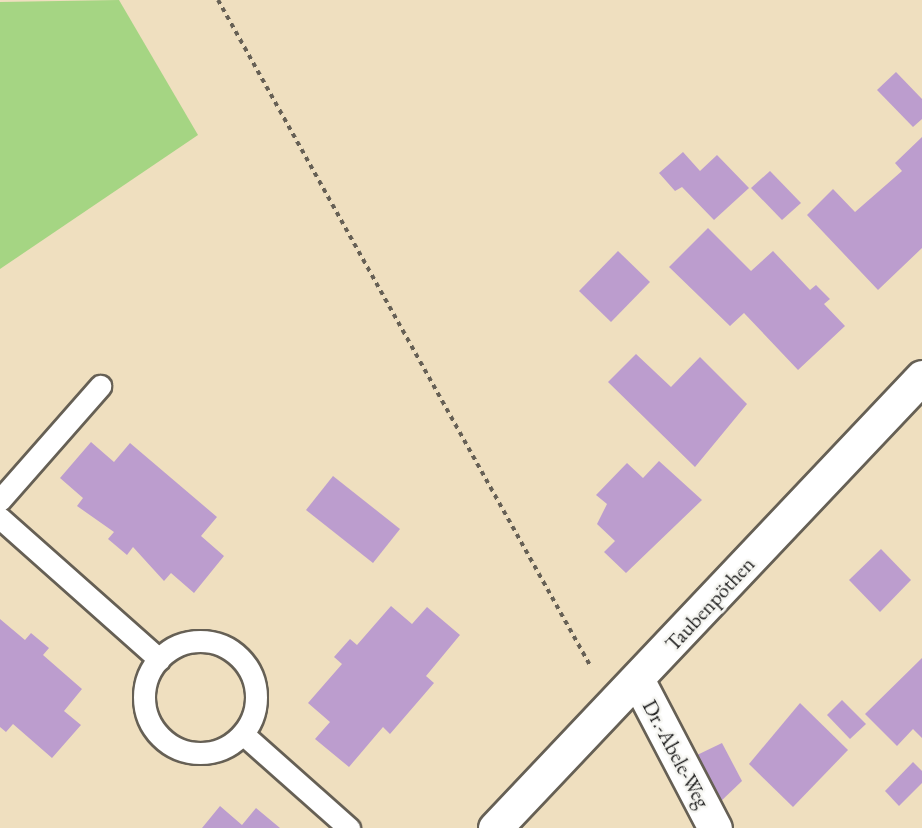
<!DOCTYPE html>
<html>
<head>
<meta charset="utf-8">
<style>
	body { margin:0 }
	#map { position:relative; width:922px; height:828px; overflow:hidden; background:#efdfbf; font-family:"EB Garamond",serif }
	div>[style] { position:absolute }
	.green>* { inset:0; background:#a5d583 }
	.building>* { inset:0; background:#bc9dce }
	.path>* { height:4px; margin-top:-2px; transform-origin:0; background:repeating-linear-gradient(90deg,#666055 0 4.5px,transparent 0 9px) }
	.roads { filter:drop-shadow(2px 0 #666055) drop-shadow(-2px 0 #666055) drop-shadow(0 2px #666055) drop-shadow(0 -2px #666055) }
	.lane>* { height:21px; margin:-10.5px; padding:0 10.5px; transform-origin:10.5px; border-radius:10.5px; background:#fff }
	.lane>.ring { margin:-10.5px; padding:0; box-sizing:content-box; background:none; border:21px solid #fff; border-radius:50% }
	.street>* { height:33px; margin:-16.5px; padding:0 16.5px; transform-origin:16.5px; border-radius:16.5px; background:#fff }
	span { translate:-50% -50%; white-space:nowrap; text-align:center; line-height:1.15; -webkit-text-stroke:5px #f6f6f2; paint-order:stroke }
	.street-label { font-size:21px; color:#1c1c1c }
</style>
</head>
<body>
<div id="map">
	<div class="green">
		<i style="clip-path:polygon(119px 0,198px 135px,0 269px,0 2px)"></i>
	</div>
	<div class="building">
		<i style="clip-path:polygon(896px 72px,922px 99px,922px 119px,913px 127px,877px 90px)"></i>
		<i style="clip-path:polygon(922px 137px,922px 248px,878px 290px,807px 215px,833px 189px,855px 212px,902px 171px,895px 163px)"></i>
		<i style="clip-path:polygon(683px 152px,700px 171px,717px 155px,749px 188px,714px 220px,682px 187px,675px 191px,659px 173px)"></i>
		<i style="clip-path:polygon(770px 171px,801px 203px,782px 220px,751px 188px)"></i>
		<i style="clip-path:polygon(708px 228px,751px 271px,773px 251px,810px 290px,816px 285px,830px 299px,824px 304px,845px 326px,798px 370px,744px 313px,730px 326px,669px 267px)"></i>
		<i style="clip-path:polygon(618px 251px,650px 282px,611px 322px,579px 291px)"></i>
		<i style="clip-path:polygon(636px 354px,671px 387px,700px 357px,747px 404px,695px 467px,608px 382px)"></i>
		<i style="clip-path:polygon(91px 442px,114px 462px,130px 443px,217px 517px,201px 536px,224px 556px,194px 593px,171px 573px,164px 581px,133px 547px,127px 555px,108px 539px,114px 532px,77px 506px,83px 498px,60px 478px)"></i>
		<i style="clip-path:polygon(659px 461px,702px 500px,626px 573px,604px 552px,615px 541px,597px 524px,607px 504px,596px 495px,627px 463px,643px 478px)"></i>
		<i style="clip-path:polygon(333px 476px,400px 529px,373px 563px,306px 510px)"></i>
		<i style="clip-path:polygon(881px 549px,911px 580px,880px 612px,849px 580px)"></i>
		<i style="clip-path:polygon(391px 606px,412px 624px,427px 607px,460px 635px,426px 676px,434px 683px,390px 734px,383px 727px,349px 767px,315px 739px,330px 722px,308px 703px,342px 664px,334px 657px,350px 639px,357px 645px)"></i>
		<i style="clip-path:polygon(0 619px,25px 640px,31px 633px,49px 648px,43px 655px,82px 689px,64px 711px,81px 725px,52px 758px,13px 724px,6px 732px,0 727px)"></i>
		<i style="clip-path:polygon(922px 658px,922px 738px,913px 729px,897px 746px,865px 714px)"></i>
		<i style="clip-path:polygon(842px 700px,866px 724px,850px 739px,827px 715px)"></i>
		<i style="clip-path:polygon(800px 703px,848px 750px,793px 807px,749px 764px)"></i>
		<i style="clip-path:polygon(722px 743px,742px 781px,719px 803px,695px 756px)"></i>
		<i style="clip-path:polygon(913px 762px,922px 771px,922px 783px,899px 806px,885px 791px)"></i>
		<i style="clip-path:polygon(220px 806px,242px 825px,256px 808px,280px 828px,202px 828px)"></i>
	</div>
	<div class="path">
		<i style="left:218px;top:0;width:764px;rotate:60.79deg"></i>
	</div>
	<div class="roads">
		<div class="lane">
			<i style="left:0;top:500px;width:152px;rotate:-48.7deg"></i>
			<i style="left:0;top:518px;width:213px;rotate:41.6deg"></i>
			<i class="ring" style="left:144px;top:641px;width:91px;height:91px"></i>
			<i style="left:243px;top:734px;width:142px;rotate:41.6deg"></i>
		</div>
		<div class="street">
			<i style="left:638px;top:681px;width:166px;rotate:62.4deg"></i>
			<i style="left:495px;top:828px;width:621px;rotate:-46.57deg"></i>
		</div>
	</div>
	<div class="street-label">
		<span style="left:710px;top:604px;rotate:-47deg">Taubenpöthen</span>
		<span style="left:676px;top:754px;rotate:62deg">Dr.-Abele-Weg</span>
	</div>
</div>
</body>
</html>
